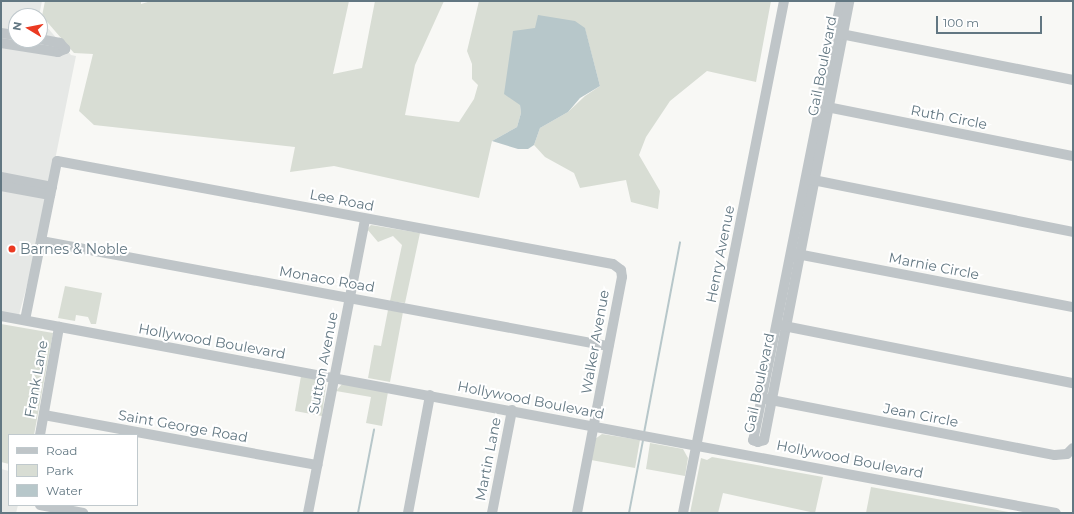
<!DOCTYPE html>
<html>
<head>
<meta charset="utf-8">
<style>
	body { margin:0 }
	#map { position:relative; width:1074px; height:514px; overflow:hidden; background:#f8f8f5; font-family:Montserrat,sans-serif }
	div>[style] { position:absolute }
	.built>* { inset:0; background:#e6e8e6 }
	.green>* { inset:0; background:#d8ddd4 }
	.water>* { inset:0; background:#b7c7ca }
	.stream>* { height:2px; margin:-1px; padding:0 1px; transform-origin:1px; border-radius:1px; background:#b7c7ca }
	.minor>* { height:10px; margin:-5px; padding:0 5px; transform-origin:5px; border-radius:5px; background:#bfc5c8 }
	.dots>* { width:11px; height:11px; translate:-50% -50%; box-sizing:border-box; border:2px solid #fff; border-radius:50% }
	span { translate:-50% -50%; white-space:nowrap; text-align:center; line-height:1.15; -webkit-text-stroke:4px #fff; paint-order:stroke }
	.street-label { font-size:14px; color:#627782 }
	.poi-label { font-size:14px; color:#627782 }
	.left { translate:0 -50%; text-align:left }
	.frame { position:absolute; inset:0; border:2px solid #627782; pointer-events:none }
	.legend { position:absolute; left:8px; top:434px; width:130px; height:72px; box-sizing:border-box; background:#fff; border:1px solid #c0c9cd; margin:0; padding:5px 7px; list-style:none; font-size:12px; color:#627782 }
	.legend li { display:flex; align-items:center; gap:8px; height:20px }
	.legend b { width:20px; border:1px solid #c0c9cd }
	.north { position:absolute; left:8px; top:8px; width:40px; height:40px; box-sizing:border-box; background:#fff; border:1px solid #c0c9cd; border-radius:50%; rotate:280deg; font-size:11px; font-weight:700; line-height:16px; text-align:center; color:#627782 }
	.north::after { content:''; display:block; margin:auto; width:14px; height:18px; background:#eb3a22; clip-path:polygon(50% 0,100% 100%,50% 72%,0 100%) }
	.scale { position:absolute; left:936px; top:16px; width:106px; height:18px; box-sizing:border-box; border:2px solid #627782; border-top:0; padding-left:5px; font-size:12px; line-height:14px; white-space:nowrap; color:#627782; -webkit-text-stroke:3px #fff; paint-order:stroke }
</style>
</head>
<body>
<div id="map">
	<div class="built">
		<i style="clip-path:polygon(1px 1px,42px 1px,39px 16px,16px 16px,16px 40px,40px 40px,40px 19px,71px 55px,76px 56px,38px 244px,19px 315px,1px 312px)"></i>
		<i style="clip-path:polygon(1px 469px,9px 471px,9px 505px,18px 505px,16px 513px,1px 513px)"></i>
	</div>
	<div class="green">
		<i style="clip-path:polygon(45px 1px,141px 1px,141px 4px,151px 1px,349px 1px,333px 74px,362px 68px,375px 1px,444px 1px,415px 65px,405px 115px,459px 122px,474px 99px,478px 85px,472px 79px,472px 64px,467px 51px,479px 1px,771px 1px,756px 82px,707px 71px,670px 101px,646px 137px,639px 155px,660px 191px,658px 209px,631px 202px,626px 180px,580px 188px,574px 173px,545px 157px,534px 145px,540px 128px,568px 112px,585px 96px,600px 86px,585px 29px,520px 105px,521px 113px,517px 127px,492px 141px,479px 198px,334px 166px,290px 172px,295px 147px,94px 125px,79px 111px,93px 54px,74px 53px,42px 16px)"></i>
		<i style="clip-path:polygon(371px 225px,420px 233px,405px 303px,390px 301px,402px 245px,393px 236px,378px 242px,367px 229px)"></i>
		<i style="clip-path:polygon(65px 286px,102px 293px,96px 324px,91px 324px,88px 317px,76px 315px,75px 321px,58px 318px)"></i>
		<i style="clip-path:polygon(388px 310px,403px 312px,390px 382px,368px 378px,374px 345px,381px 346px)"></i>
		<i style="clip-path:polygon(1px 324px,53px 333px,34px 435px,9px 435px,9px 464px,1px 462px)"></i>
		<i style="clip-path:polygon(301px 376px,324px 381px,326px 385px,322px 416px,295px 411px)"></i>
		<i style="clip-path:polygon(342px 384px,388px 392px,382px 426px,366px 423px,371px 397px,336px 391px)"></i>
		<i style="clip-path:polygon(602px 434px,640px 440px,635px 468px,591px 460px,595px 439px)"></i>
		<i style="clip-path:polygon(650px 443px,683px 449px,688px 458px,685px 476px,646px 469px)"></i>
		<i style="clip-path:polygon(712px 457px,823px 477px,815px 513px,723px 493px,718px 513px,690px 513px,701px 458px,707px 460px)"></i>
		<i style="clip-path:polygon(871px 487px,1014px 513px,866px 513px)"></i>
	</div>
	<div class="water">
		<i style="clip-path:polygon(538px 15px,575px 21px,585px 28px,600px 86px,580px 98px,568px 112px,540px 128px,534px 145px,528px 149px,518px 149px,492px 141px,517px 127px,521px 113px,520px 105px,504px 94px,513px 31px,535px 28px)"></i>
	</div>
	<div class="stream">
		<i style="left:644px;top:433px;width:194px;rotate:-79.3deg"></i>
		<i style="left:358px;top:513px;width:85px;rotate:-79.1deg"></i>
		<i style="left:629px;top:513px;width:74px;rotate:-79.1deg"></i>
	</div>
	<div class="minor">
		<i style="left:841px;top:1px;width:448px;rotate:101.3deg"></i>
		<i style="left:753px;top:440px;width:5px;rotate:22deg"></i>
		<i style="left:758px;top:442px;width:6px;rotate:-18deg"></i>
		<i style="left:764px;top:440px;width:447px;rotate:-79deg"></i>
		<i style="left:1px;top:33px;width:15px;rotate:8deg"></i>
		<i style="left:836px;top:33px;width:242px;rotate:11.2deg"></i>
		<i style="left:1px;top:43px;width:58px;rotate:9deg"></i>
		<i style="left:58px;top:52px;width:8px;rotate:-23deg"></i>
		<i style="left:65px;top:49px;width:8px;rotate:-130deg"></i>
		<i style="left:60px;top:43px;width:20px;rotate:-169deg"></i>
		<i style="left:822px;top:106px;width:256px;rotate:11.3deg"></i>
		<i style="left:1px;top:177px;width:52px;rotate:11.1deg"></i>
		<i style="left:808px;top:179px;width:270px;rotate:11.3deg"></i>
		<i style="left:1px;top:186px;width:50px;rotate:10.4deg"></i>
		<i style="left:41px;top:241px;width:577px;rotate:10.49deg"></i>
		<i style="left:792px;top:253px;width:286px;rotate:10.9deg"></i>
		<i style="left:1px;top:316px;width:1073px;rotate:10.58deg"></i>
		<i style="left:25px;top:320px;width:162px;rotate:-78.6deg"></i>
		<i style="left:57px;top:161px;width:565px;rotate:10.5deg"></i>
		<i style="left:613px;top:264px;width:10px;rotate:37deg"></i>
		<i style="left:621px;top:270px;width:7px;rotate:82deg"></i>
		<i style="left:622px;top:277px;width:240px;rotate:100.8deg"></i>
		<i style="left:779px;top:325px;width:300px;rotate:11.2deg"></i>
		<i style="left:766px;top:399px;width:294px;rotate:11deg"></i>
		<i style="left:1055px;top:455px;width:12px;rotate:-5deg"></i>
		<i style="left:1067px;top:454px;width:8px;rotate:-45deg"></i>
		<i style="left:44px;top:415px;width:278px;rotate:10.4deg"></i>
		<i style="left:40px;top:435px;width:110px;rotate:-80deg"></i>
		<i style="left:40px;top:505px;width:44px;rotate:10.5deg"></i>
		<i style="left:308px;top:513px;width:299px;rotate:-79deg"></i>
		<i style="left:408px;top:513px;width:120px;rotate:-79.4deg"></i>
		<i style="left:492px;top:513px;width:105px;rotate:-79deg"></i>
		<i style="left:683px;top:513px;width:522px;rotate:-78.84deg"></i>
	</div>
	<div class="dots">
		<i style="left:12px;top:249px;background:#eb3a22"></i>
	</div>
	<div class="street-label">
		<span style="left:822px;top:66px;rotate:-79deg">Gail Boulevard</span>
		<span style="left:949px;top:117px;rotate:11deg">Ruth Circle</span>
		<span style="left:342px;top:200px;rotate:11deg">Lee Road</span>
		<span style="left:720px;top:254px;rotate:-79deg">Henry Avenue</span>
		<span style="left:934px;top:266px;rotate:11deg">Marnie Circle</span>
		<span style="left:327px;top:279px;rotate:10deg">Monaco Road</span>
		<span style="left:212px;top:341px;rotate:10deg">Hollywood Boulevard</span>
		<span style="left:595px;top:342px;rotate:-80deg">Walker Avenue</span>
		<span style="left:323px;top:363px;rotate:-79deg">Sutton Avenue</span>
		<span style="left:36px;top:379px;rotate:-80deg">Frank Lane</span>
		<span style="left:759px;top:383px;rotate:-78deg">Gail Boulevard</span>
		<span style="left:531px;top:400px;rotate:11deg">Hollywood Boulevard</span>
		<span style="left:921px;top:415px;rotate:11deg">Jean Circle</span>
		<span style="left:183px;top:426px;rotate:10deg">Saint George Road</span>
		<span style="left:488px;top:459px;rotate:-79deg">Martin Lane</span>
		<span style="left:850px;top:459px;rotate:11deg">Hollywood Boulevard</span>
	</div>
	<div class="poi-label">
		<span class="left" style="left:20px;top:249px">Barnes &amp; Noble</span>
	</div>
	<div class="frame"></div>
	<ul class="legend">
	<li><b style="height:5px;background:#bfc5c8"></b>Road</li>
	<li><b style="height:11px;background:#d8ddd4"></b>Park</li>
	<li><b style="height:11px;background:#b7c7ca"></b>Water</li>
	</ul>
	<div class="north">N</div>
	<div class="scale">100 m</div>
</div>
</body>
</html>
